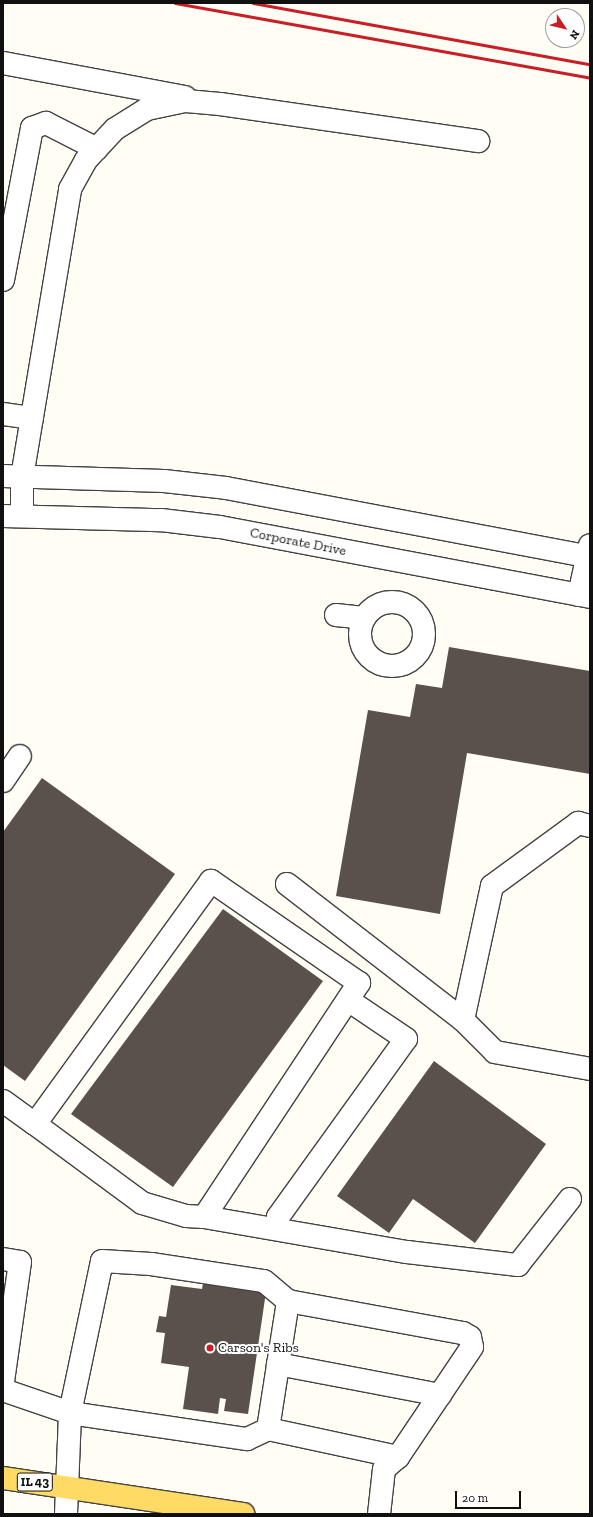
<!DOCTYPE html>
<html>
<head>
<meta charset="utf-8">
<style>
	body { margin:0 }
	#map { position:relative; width:593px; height:1517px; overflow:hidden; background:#fffdf4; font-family:"Zilla Slab",serif }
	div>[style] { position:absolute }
	.building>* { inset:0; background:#5a514c }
	.roads { filter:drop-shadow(1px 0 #434343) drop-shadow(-1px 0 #434343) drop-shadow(0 1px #434343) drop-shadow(0 -1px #434343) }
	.minor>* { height:22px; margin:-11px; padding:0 11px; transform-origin:11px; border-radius:11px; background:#fff }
	.minor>.ring { margin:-11px; padding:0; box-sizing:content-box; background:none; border:22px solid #fff; border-radius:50% }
	.major>* { height:22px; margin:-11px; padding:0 11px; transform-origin:11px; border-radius:11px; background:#ffda64 }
	.rail>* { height:3px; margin:-1.5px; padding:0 1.5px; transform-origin:1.5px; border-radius:1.5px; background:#ca1e26 }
	.dots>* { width:11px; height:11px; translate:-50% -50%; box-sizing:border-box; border:2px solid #fff; border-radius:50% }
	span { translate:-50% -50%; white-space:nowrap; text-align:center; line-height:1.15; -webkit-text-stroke:4px #fff; paint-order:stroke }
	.shield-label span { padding:1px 3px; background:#fff; border:1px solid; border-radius:3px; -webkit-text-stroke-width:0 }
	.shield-label { font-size:13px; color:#101010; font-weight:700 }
	.street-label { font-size:14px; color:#101010 }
	.poi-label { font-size:14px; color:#101010 }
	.left { translate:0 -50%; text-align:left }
	.frame { position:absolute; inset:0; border:4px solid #101010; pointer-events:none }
	.north { position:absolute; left:545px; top:8px; width:40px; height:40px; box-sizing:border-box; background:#fff; border:1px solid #9f9f9f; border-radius:50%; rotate:125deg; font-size:11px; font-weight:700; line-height:16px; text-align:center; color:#101010 }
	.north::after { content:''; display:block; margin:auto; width:14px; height:18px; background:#ca1e26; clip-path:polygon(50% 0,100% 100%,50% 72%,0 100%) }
	.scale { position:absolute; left:455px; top:1491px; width:66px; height:18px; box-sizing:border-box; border:2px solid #101010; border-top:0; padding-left:5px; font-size:12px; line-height:14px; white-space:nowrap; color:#101010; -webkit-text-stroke:3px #fff; paint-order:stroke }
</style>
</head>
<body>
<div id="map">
	<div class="building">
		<i style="clip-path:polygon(449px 647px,590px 671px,590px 774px,467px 753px,440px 914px,336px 896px,368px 710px,410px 717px,416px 684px,442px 688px)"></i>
		<i style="clip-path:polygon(42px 778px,175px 874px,25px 1081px,3px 1065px,3px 832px)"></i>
		<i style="clip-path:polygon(223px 909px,323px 981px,173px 1187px,71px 1114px)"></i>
		<i style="clip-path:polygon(434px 1061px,546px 1144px,475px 1243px,413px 1199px,389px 1233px,337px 1196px)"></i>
		<i style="clip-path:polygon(204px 1277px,266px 1292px,248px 1414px,224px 1411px,226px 1399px,220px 1398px,218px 1414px,183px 1409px,189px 1367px,161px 1363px,165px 1333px,156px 1332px,159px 1316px,166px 1317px,171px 1285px,202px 1289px)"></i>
	</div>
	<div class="roads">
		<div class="minor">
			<i style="left:3px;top:63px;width:185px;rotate:10.6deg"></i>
			<i style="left:3px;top:280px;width:155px;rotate:-79.2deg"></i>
			<i style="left:32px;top:128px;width:15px;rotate:-20deg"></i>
			<i style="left:46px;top:123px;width:57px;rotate:27deg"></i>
			<i style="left:3px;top:414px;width:29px;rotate:8deg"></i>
			<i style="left:3px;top:476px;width:161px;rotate:1.8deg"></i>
			<i style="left:164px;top:481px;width:62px;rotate:6.4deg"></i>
			<i style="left:226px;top:488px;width:370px;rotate:10.7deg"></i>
			<i style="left:3px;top:516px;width:158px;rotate:1.5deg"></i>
			<i style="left:161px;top:520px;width:59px;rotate:6.8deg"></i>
			<i style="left:220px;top:527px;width:377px;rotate:10.7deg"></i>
			<i style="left:22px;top:516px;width:39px;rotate:-90deg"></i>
			<i style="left:22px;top:477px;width:292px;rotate:-80.5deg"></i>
			<i style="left:70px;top:189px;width:33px;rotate:-61deg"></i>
			<i style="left:86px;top:160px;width:42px;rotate:-46.9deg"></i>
			<i style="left:115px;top:129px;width:38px;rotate:-32deg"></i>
			<i style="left:147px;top:109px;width:40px;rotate:-12deg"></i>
			<i style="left:186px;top:101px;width:34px;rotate:5deg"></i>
			<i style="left:220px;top:104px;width:261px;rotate:8.2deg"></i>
			<i style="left:579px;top:595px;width:51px;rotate:-77.6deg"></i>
			<i class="ring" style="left:360px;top:602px;width:42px;height:42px"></i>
			<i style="left:336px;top:615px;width:28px;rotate:6deg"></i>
			<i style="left:3px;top:781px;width:30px;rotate:-56deg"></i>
			<i style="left:287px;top:884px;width:222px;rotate:37.7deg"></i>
			<i style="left:463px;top:1020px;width:45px;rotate:45deg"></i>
			<i style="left:495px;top:1052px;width:97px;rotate:10.1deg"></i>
			<i style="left:463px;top:1020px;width:137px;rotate:-77.8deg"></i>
			<i style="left:492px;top:886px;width:107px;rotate:-36.2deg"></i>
			<i style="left:578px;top:823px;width:12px;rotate:14deg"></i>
			<i style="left:3px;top:1101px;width:39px;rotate:36deg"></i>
			<i style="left:35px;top:1124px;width:133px;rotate:36.4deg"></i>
			<i style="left:142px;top:1203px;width:46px;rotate:16.5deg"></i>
			<i style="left:186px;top:1216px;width:18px;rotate:3deg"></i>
			<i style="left:204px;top:1217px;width:281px;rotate:-56.5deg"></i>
			<i style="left:359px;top:983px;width:180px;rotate:-145.4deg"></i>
			<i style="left:211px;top:881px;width:300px;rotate:125.9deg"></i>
			<i style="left:204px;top:1217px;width:206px;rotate:9.8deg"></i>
			<i style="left:407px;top:1252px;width:112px;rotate:6.7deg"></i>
			<i style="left:518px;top:1265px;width:84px;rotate:-51.8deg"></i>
			<i style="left:277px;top:1229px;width:12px;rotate:-85deg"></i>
			<i style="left:278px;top:1217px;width:219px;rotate:-54.3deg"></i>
			<i style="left:406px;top:1039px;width:70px;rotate:-146.1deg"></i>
			<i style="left:3px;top:1259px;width:17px;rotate:10deg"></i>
			<i style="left:20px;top:1262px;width:121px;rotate:98.1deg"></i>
			<i style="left:278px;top:1364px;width:165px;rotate:10.8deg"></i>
			<i style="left:3px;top:1390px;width:71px;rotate:18.9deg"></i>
			<i style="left:70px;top:1413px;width:179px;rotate:8.4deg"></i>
			<i style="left:247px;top:1439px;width:23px;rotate:-25deg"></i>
			<i style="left:268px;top:1429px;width:133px;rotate:12.2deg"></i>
			<i style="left:268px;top:1429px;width:130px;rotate:-81.1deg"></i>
			<i style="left:66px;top:1514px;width:101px;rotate:-87.7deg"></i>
			<i style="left:70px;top:1413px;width:155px;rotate:-78.1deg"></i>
			<i style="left:102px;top:1261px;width:49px;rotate:3.5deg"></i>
			<i style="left:151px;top:1264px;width:114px;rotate:8.6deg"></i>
			<i style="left:264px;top:1281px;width:31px;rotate:40deg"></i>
			<i style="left:288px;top:1301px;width:178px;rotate:10.4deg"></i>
			<i style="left:463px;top:1333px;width:8px;rotate:30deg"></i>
			<i style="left:470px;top:1337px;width:10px;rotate:79deg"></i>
			<i style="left:472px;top:1347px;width:133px;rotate:123.9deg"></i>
			<i style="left:398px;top:1457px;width:18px;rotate:139deg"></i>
			<i style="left:384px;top:1469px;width:45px;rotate:96.3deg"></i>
		</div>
		<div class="major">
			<i style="left:3px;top:1478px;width:243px;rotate:8.5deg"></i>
		</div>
	</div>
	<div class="rail">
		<i style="left:175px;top:3px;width:422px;rotate:10.2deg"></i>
		<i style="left:253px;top:3px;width:342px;rotate:10.3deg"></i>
	</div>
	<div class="dots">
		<i style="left:210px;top:1348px;background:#ca1e26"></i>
	</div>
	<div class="shield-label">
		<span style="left:35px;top:1482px">IL 43</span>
	</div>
	<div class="street-label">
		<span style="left:298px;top:542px;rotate:11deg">Corporate Drive</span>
	</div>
	<div class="poi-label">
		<span class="left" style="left:218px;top:1348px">Carson's Ribs</span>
	</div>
	<div class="frame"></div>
	<div class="north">N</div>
	<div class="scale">20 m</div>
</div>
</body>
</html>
